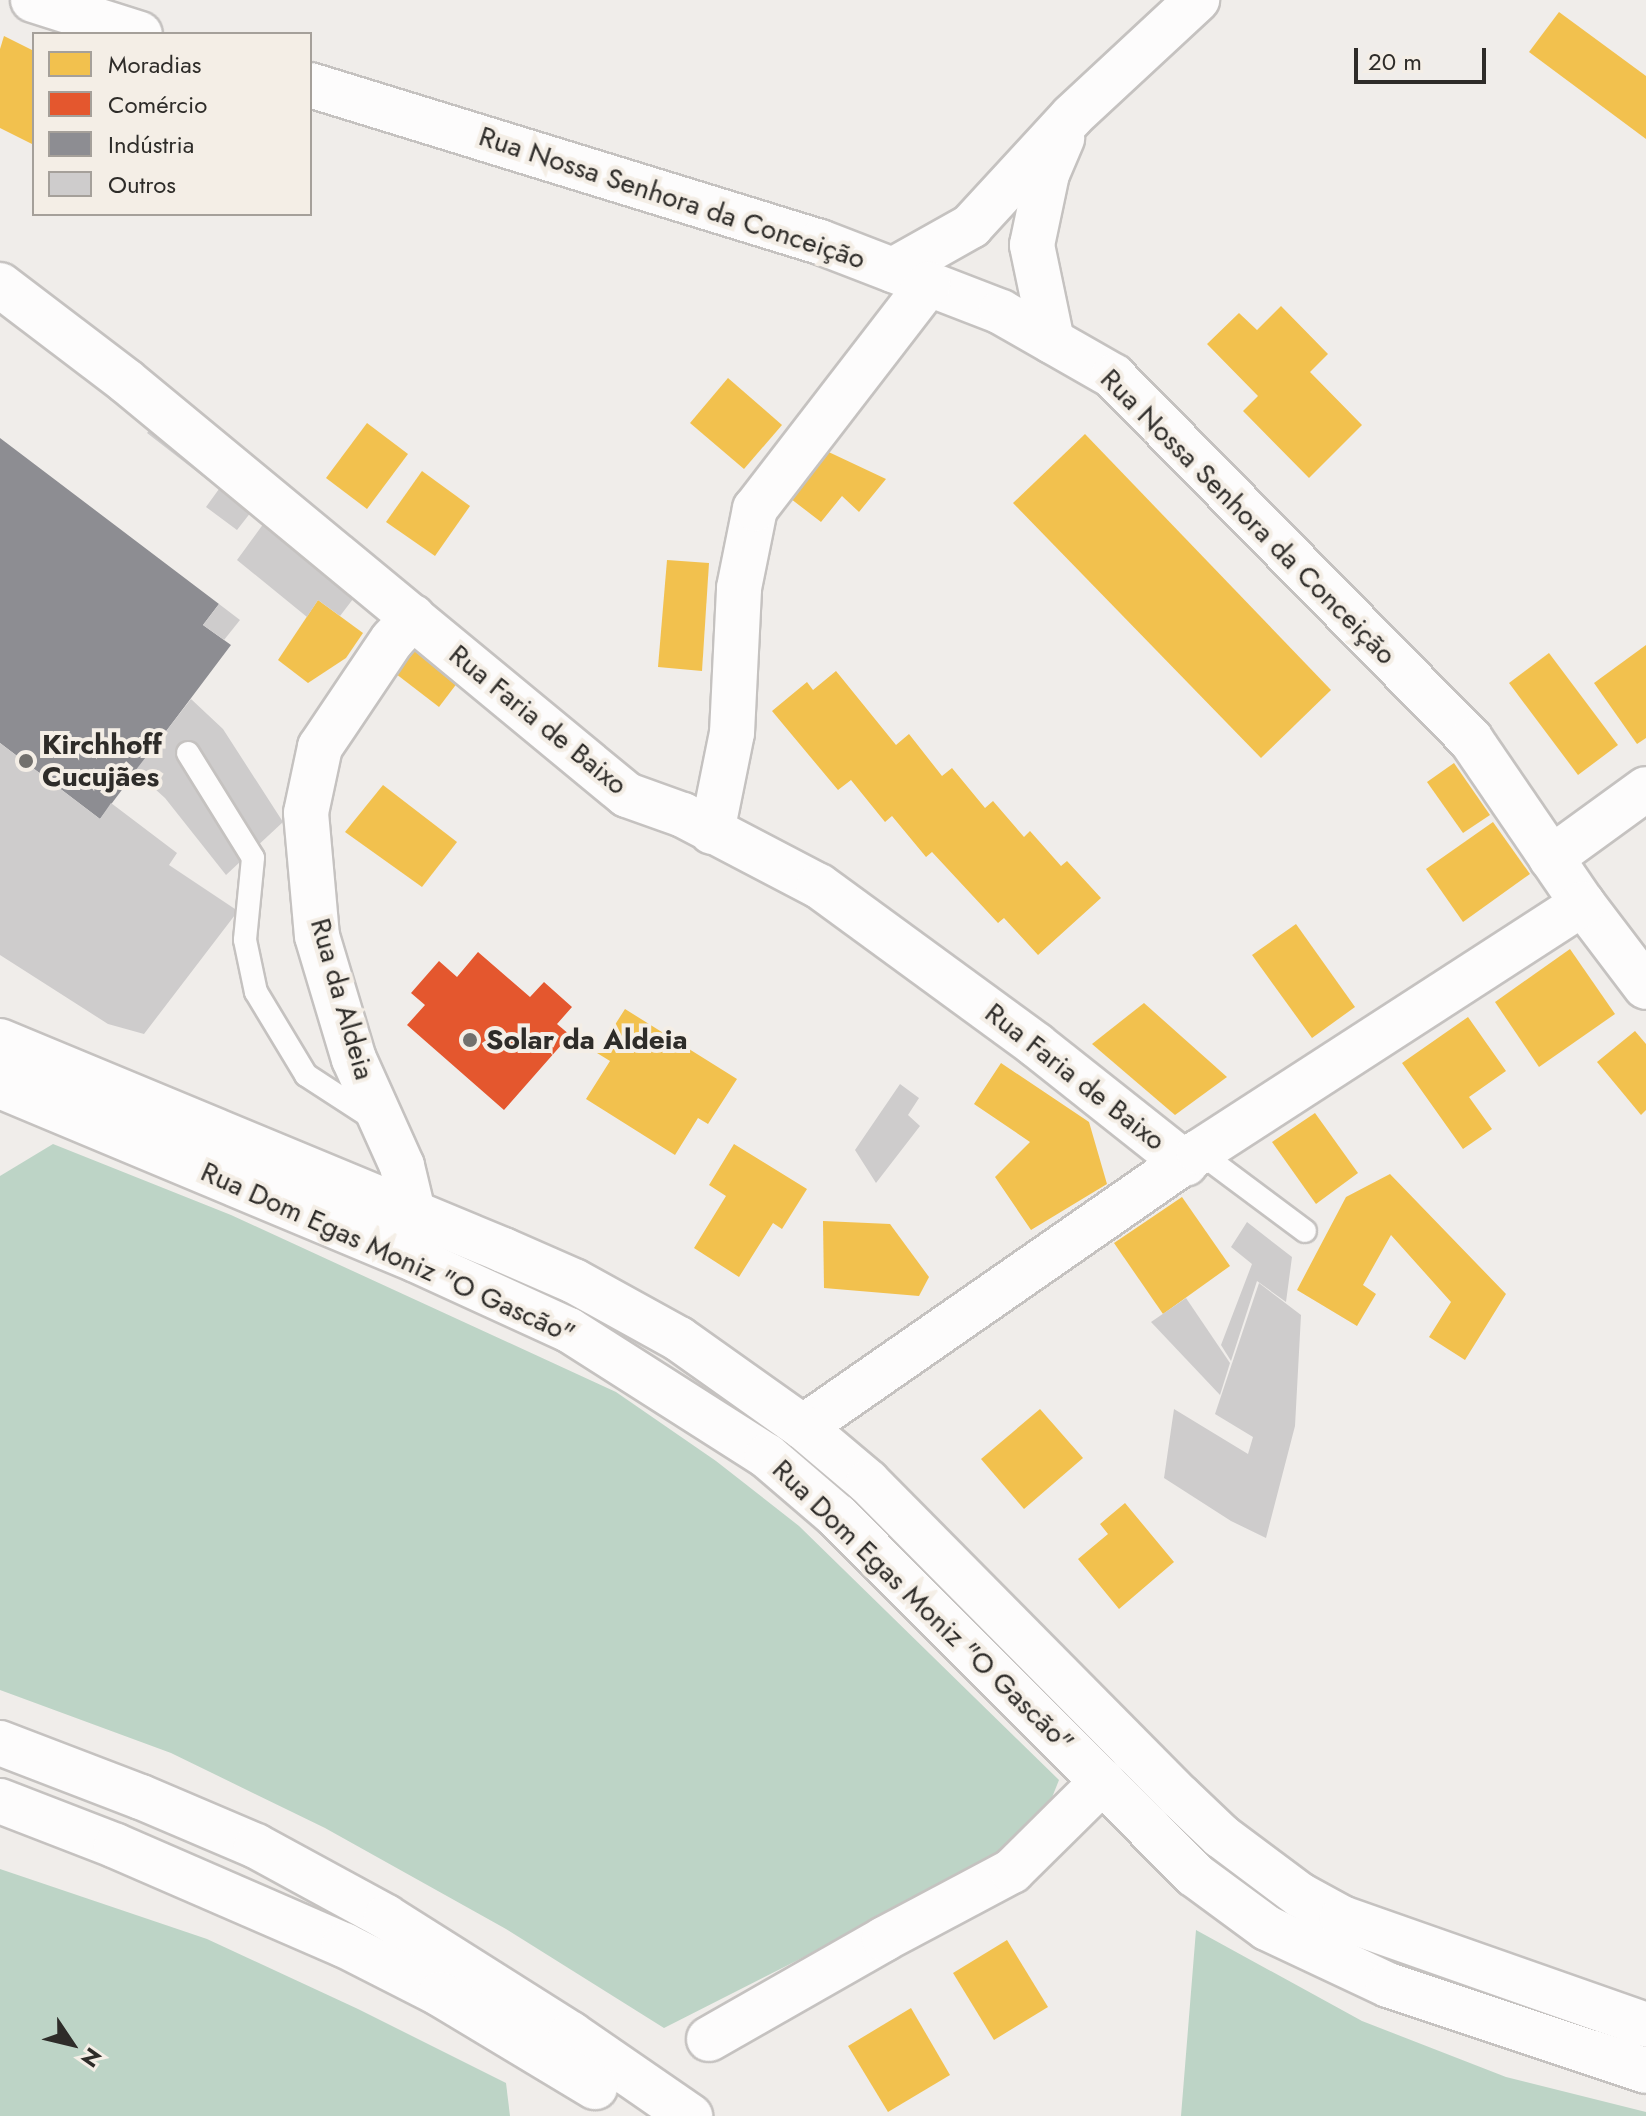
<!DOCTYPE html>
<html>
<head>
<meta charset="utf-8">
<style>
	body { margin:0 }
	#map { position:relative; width:1646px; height:2116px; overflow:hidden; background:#f0edea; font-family:Jost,sans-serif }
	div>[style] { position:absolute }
	.forest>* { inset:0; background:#bdd4c6 }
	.homes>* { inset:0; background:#f2c14e }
	.shops>* { inset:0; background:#e4572e }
	.industry>* { inset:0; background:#8d8d92 }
	.building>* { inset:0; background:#cecccc }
	.roads { filter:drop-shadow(2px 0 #c5c2c0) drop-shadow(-2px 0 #c5c2c0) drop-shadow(0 2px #c5c2c0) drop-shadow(0 -2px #c5c2c0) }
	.service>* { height:22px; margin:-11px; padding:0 11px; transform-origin:11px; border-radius:11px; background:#fdfcfc }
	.minor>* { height:44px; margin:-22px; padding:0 22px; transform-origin:22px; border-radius:22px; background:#fdfcfc }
	.primary>* { height:44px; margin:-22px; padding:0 22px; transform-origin:22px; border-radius:22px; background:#fdfcfc }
	.trunk>* { height:44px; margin:-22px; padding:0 22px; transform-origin:22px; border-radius:22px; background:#fdfcfc }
	.dots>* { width:22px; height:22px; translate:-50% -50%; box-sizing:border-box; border:4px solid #f4eee6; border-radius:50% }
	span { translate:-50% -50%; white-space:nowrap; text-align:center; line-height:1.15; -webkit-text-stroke:8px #f4eee6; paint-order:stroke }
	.street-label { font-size:28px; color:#2e2c29 }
	.poi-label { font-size:28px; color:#2e2c29; font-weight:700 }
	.left { translate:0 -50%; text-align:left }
	.legend { position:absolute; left:32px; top:32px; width:280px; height:184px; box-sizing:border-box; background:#f4eee6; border:2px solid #a5a09a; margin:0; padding:10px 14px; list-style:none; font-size:24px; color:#2e2c29 }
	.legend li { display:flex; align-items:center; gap:16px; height:40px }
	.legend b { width:40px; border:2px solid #a5a09a }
	.north { position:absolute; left:32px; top:2004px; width:80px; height:80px; -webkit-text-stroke:6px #f4eee6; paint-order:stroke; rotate:125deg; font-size:22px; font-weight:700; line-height:32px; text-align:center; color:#2e2c29 }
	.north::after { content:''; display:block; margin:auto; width:28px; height:36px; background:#2e2c29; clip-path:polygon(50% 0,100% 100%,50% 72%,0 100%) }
	.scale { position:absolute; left:1354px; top:48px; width:132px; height:36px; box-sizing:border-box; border:4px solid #2e2c29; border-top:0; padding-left:10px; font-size:24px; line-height:28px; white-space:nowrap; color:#2e2c29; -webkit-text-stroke:6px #f4eee6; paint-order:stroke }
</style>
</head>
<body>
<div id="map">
	<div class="forest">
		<i style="clip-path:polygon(53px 1144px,231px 1215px,616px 1392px,716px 1461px,799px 1526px,1059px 1780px,1041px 1825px,960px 1878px,664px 2028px,506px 1929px,325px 1828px,171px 1753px,0 1690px,0 1176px)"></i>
		<i style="clip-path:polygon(0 1869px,207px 1939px,358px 2009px,506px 2083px,510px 2116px,0 2116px)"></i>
		<i style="clip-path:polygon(1196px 1930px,1362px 2021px,1506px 2077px,1646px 2112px,1646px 2116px,1181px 2116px)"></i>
	</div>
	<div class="homes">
		<i style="clip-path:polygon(1559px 12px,1646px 76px,1646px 139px,1529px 52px)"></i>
		<i style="clip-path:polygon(4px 36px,34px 51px,34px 145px,0 128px,0 49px)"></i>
		<i style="clip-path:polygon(1281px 306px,1328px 354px,1310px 372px,1362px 425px,1309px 478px,1243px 411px,1258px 396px,1207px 344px,1239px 313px,1257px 330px)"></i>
		<i style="clip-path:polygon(728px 378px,782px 425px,744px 469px,690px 423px)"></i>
		<i style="clip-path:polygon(367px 423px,408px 454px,367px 509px,326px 478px)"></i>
		<i style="clip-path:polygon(1085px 434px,1331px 690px,1261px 758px,1013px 503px)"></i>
		<i style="clip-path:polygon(818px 447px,886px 479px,859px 512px,842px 496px,821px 522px,782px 492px)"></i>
		<i style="clip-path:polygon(422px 471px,470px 506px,435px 556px,386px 522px)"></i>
		<i style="clip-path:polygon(667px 560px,709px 563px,702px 671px,658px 667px)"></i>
		<i style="clip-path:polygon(318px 600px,363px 633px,346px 658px,308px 683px,278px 660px)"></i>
		<i style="clip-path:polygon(410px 638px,461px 678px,439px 707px,387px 667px)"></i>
		<i style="clip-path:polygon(1646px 645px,1646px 738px,1637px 744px,1594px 683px)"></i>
		<i style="clip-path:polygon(1549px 653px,1618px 745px,1578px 775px,1509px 683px)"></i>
		<i style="clip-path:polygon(836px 671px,896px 745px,909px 734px,942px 776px,952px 768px,985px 808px,993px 801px,1024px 837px,1030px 831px,1061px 866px,1067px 861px,1101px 898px,1038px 955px,1004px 918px,998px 923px,932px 852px,926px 857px,892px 816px,885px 822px,851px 780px,838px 790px,772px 711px,807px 682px,813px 690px)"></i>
		<i style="clip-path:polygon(1454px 763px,1490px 815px,1463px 833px,1427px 782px)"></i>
		<i style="clip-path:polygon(383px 785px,457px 842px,422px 887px,345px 832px)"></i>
		<i style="clip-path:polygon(1493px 822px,1530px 874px,1463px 922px,1426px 869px)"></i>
		<i style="clip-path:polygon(1296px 924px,1355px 1007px,1312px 1038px,1252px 955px)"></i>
		<i style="clip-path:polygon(1570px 949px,1615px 1014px,1539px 1067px,1495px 1002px)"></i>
		<i style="clip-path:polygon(1144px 1003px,1227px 1077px,1175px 1115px,1092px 1044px)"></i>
		<i style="clip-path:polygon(625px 1009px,737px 1079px,708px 1124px,698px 1118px,675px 1155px,586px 1099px,610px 1061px,597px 1053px)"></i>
		<i style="clip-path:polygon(1468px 1017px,1506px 1071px,1469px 1097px,1492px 1129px,1463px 1149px,1402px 1063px)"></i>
		<i style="clip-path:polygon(1635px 1031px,1646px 1044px,1646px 1110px,1641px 1115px,1597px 1062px)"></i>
		<i style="clip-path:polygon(1001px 1063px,1089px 1122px,1107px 1184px,1031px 1230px,995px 1177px,1030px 1142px,974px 1104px)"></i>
		<i style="clip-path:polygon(1315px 1113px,1358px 1173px,1316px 1204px,1272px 1142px)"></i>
		<i style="clip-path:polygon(734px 1144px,807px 1189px,782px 1229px,773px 1223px,739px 1277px,694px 1248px,726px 1196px,709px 1185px)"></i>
		<i style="clip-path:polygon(1390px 1174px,1506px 1294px,1465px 1360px,1429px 1337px,1451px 1302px,1391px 1235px,1363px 1285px,1376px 1294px,1357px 1326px,1297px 1290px,1346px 1197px)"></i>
		<i style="clip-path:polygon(1182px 1197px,1230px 1266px,1163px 1314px,1114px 1243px)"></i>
		<i style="clip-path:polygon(823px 1221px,890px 1224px,929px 1277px,919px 1296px,824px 1288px)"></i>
		<i style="clip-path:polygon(1040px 1409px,1083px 1458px,1024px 1509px,981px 1459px)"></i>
		<i style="clip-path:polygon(1125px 1503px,1174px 1562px,1119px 1609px,1078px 1559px,1108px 1534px,1100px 1524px)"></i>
		<i style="clip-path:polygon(1007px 1940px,1048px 2007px,994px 2040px,953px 1973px)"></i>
		<i style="clip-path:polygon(911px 2008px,950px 2075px,888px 2112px,848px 2046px)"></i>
	</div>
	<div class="shops">
		<i style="clip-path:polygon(478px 952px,530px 997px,544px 982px,572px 1007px,557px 1024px,570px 1035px,504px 1110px,407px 1025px,425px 1005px,411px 993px,439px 961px,457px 977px)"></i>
	</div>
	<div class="industry">
		<i style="clip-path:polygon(0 438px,219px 604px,203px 625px,231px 645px,100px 819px,0 743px)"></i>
	</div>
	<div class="building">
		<i style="clip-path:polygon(159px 418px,262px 498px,237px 530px,206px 507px,219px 489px,147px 433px)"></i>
		<i style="clip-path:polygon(272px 512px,363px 586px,340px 616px,318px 600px,307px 617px,237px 560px)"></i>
		<i style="clip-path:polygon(219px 604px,240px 620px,224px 640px,203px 625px)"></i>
		<i style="clip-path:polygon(191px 699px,223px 729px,283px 822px,226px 875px,165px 798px,135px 771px)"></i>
		<i style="clip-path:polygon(0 743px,100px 819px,111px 803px,177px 853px,169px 865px,238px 911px,144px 1034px,108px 1024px,0 955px)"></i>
		<i style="clip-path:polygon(900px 1084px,919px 1098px,908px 1115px,920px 1126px,876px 1183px,855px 1150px)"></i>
		<i style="clip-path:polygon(1247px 1222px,1292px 1257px,1286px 1302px,1257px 1281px,1231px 1361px,1221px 1345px,1252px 1264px,1231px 1247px)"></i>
		<i style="clip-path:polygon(1259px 1283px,1301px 1315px,1295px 1426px,1266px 1538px,1231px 1521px,1164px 1478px,1174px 1409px,1248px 1454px,1253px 1437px,1215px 1414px)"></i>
		<i style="clip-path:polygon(1186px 1298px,1230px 1363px,1220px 1395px,1151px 1322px)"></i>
	</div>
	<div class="roads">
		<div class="service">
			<i style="left:188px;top:753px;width:123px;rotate:58.2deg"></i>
			<i style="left:253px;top:858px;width:82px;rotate:95.6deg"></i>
			<i style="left:245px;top:940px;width:53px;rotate:78.1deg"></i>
			<i style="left:256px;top:992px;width:97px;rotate:58.9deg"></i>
			<i style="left:306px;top:1075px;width:79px;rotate:33.1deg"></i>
			<i style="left:1199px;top:1152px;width:132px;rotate:36.7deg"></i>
		</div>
		<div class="minor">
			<i style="left:33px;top:0;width:112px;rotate:17.6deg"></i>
			<i style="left:310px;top:85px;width:534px;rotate:17.11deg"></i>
			<i style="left:820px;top:242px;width:194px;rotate:21.1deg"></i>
			<i style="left:1001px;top:312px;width:129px;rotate:29.7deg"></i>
			<i style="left:1113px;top:376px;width:511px;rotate:45.48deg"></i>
			<i style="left:1471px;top:740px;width:199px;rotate:55.7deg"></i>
			<i style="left:1583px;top:904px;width:104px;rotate:52.8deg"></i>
			<i style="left:893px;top:270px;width:90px;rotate:-29.4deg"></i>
			<i style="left:971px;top:226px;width:149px;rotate:-47.4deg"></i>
			<i style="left:1072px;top:116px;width:171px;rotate:-42.9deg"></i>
			<i style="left:0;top:285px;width:158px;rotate:37.3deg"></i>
			<i style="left:126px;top:381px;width:650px;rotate:39.57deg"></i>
			<i style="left:627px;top:795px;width:59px;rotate:19.7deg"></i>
			<i style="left:683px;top:815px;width:153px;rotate:27.6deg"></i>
			<i style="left:819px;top:886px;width:269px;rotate:36.2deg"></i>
			<i style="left:1036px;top:1045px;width:191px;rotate:38.4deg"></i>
			<i style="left:1052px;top:341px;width:98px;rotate:-101.8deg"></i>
			<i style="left:1032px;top:245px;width:73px;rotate:-78.1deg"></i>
			<i style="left:1047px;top:174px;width:39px;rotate:-67deg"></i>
			<i style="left:413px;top:617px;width:31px;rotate:132deg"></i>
			<i style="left:392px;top:640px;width:129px;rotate:123.9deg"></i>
			<i style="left:320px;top:747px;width:67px;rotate:102deg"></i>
			<i style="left:306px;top:813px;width:123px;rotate:84.9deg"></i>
			<i style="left:317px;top:936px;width:128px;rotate:73.3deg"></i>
			<i style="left:354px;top:1059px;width:117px;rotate:65.8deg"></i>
			<i style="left:402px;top:1166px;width:47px;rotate:76.6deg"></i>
			<i style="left:413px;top:1212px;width:34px;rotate:87deg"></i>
			<i style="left:712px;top:832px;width:101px;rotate:-78.6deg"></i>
			<i style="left:732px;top:733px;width:145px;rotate:-87.2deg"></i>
			<i style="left:739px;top:588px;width:81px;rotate:-78.6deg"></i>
			<i style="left:755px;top:509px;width:284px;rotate:-52.4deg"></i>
			<i style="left:1551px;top:858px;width:117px;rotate:-36deg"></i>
			<i style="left:803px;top:1427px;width:482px;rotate:-34.8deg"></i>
			<i style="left:1199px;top:1152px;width:457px;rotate:-32.9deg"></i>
			<i style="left:709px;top:2039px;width:202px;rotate:-29.7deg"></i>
			<i style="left:884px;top:1939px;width:145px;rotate:-28deg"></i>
			<i style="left:1012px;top:1871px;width:128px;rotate:-44.7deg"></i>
		</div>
		<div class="primary">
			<i style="left:0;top:1041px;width:545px;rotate:22.56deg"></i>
			<i style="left:503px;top:1250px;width:77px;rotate:23.6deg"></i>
			<i style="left:574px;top:1281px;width:120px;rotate:28.9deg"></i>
			<i style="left:679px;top:1339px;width:152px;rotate:35.4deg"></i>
			<i style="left:803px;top:1427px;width:85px;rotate:40.2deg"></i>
			<i style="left:868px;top:1482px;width:442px;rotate:45.3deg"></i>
			<i style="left:1179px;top:1796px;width:58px;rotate:43.6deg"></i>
			<i style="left:1221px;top:1836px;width:99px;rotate:36.8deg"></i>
			<i style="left:1300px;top:1895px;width:48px;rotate:28.7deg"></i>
			<i style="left:1342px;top:1918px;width:322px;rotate:19.4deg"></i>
			<i style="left:0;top:1086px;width:451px;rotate:22.7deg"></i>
			<i style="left:416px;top:1260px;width:168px;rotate:24.6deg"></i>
			<i style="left:569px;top:1330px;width:235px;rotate:32.5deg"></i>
			<i style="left:767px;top:1456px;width:92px;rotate:40.6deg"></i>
			<i style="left:837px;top:1516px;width:507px;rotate:45.08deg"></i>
			<i style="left:1195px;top:1875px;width:89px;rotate:36.4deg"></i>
			<i style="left:1267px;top:1928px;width:134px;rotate:25.2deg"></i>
			<i style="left:1388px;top:1985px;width:272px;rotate:18.4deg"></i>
		</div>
		<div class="trunk">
			<i style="left:0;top:1743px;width:151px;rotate:21deg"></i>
			<i style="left:141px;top:1797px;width:125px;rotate:23.1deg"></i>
			<i style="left:256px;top:1846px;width:148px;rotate:28.6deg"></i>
			<i style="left:386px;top:1917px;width:219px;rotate:32.3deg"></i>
			<i style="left:571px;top:2034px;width:145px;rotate:34.6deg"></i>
			<i style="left:0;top:1801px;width:124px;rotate:21.2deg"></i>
			<i style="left:116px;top:1846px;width:249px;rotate:23.5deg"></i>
			<i style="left:344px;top:1945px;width:108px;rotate:27deg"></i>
			<i style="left:440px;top:1994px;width:181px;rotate:31deg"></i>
		</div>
	</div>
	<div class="dots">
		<i style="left:26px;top:761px;background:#72706d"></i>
		<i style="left:470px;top:1040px;background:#72706d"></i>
	</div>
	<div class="street-label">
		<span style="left:672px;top:198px;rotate:18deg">Rua Nossa Senhora da Conceição</span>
		<span style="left:1248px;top:517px;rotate:45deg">Rua Nossa Senhora da Conceição</span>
		<span style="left:538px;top:720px;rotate:39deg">Rua Faria de Baixo</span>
		<span style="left:342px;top:999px;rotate:74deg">Rua da Aldeia</span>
		<span style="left:1075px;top:1077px;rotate:38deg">Rua Faria de Baixo</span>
		<span style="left:388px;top:1253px;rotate:24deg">Rua Dom Egas Moniz "O Gascão"</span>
		<span style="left:923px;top:1606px;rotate:44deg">Rua Dom Egas Moniz "O Gascão"</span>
	</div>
	<div class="poi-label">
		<span class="left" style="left:42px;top:761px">Kirchhoff<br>Cucujães</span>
		<span class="left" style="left:486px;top:1040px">Solar da Aldeia</span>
	</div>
	<ul class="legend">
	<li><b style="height:22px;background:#f2c14e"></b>Moradias</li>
	<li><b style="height:22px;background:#e4572e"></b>Comércio</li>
	<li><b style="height:22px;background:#8d8d92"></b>Indústria</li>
	<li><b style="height:22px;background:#cecccc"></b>Outros</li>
	</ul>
	<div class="north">N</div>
	<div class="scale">20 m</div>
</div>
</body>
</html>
